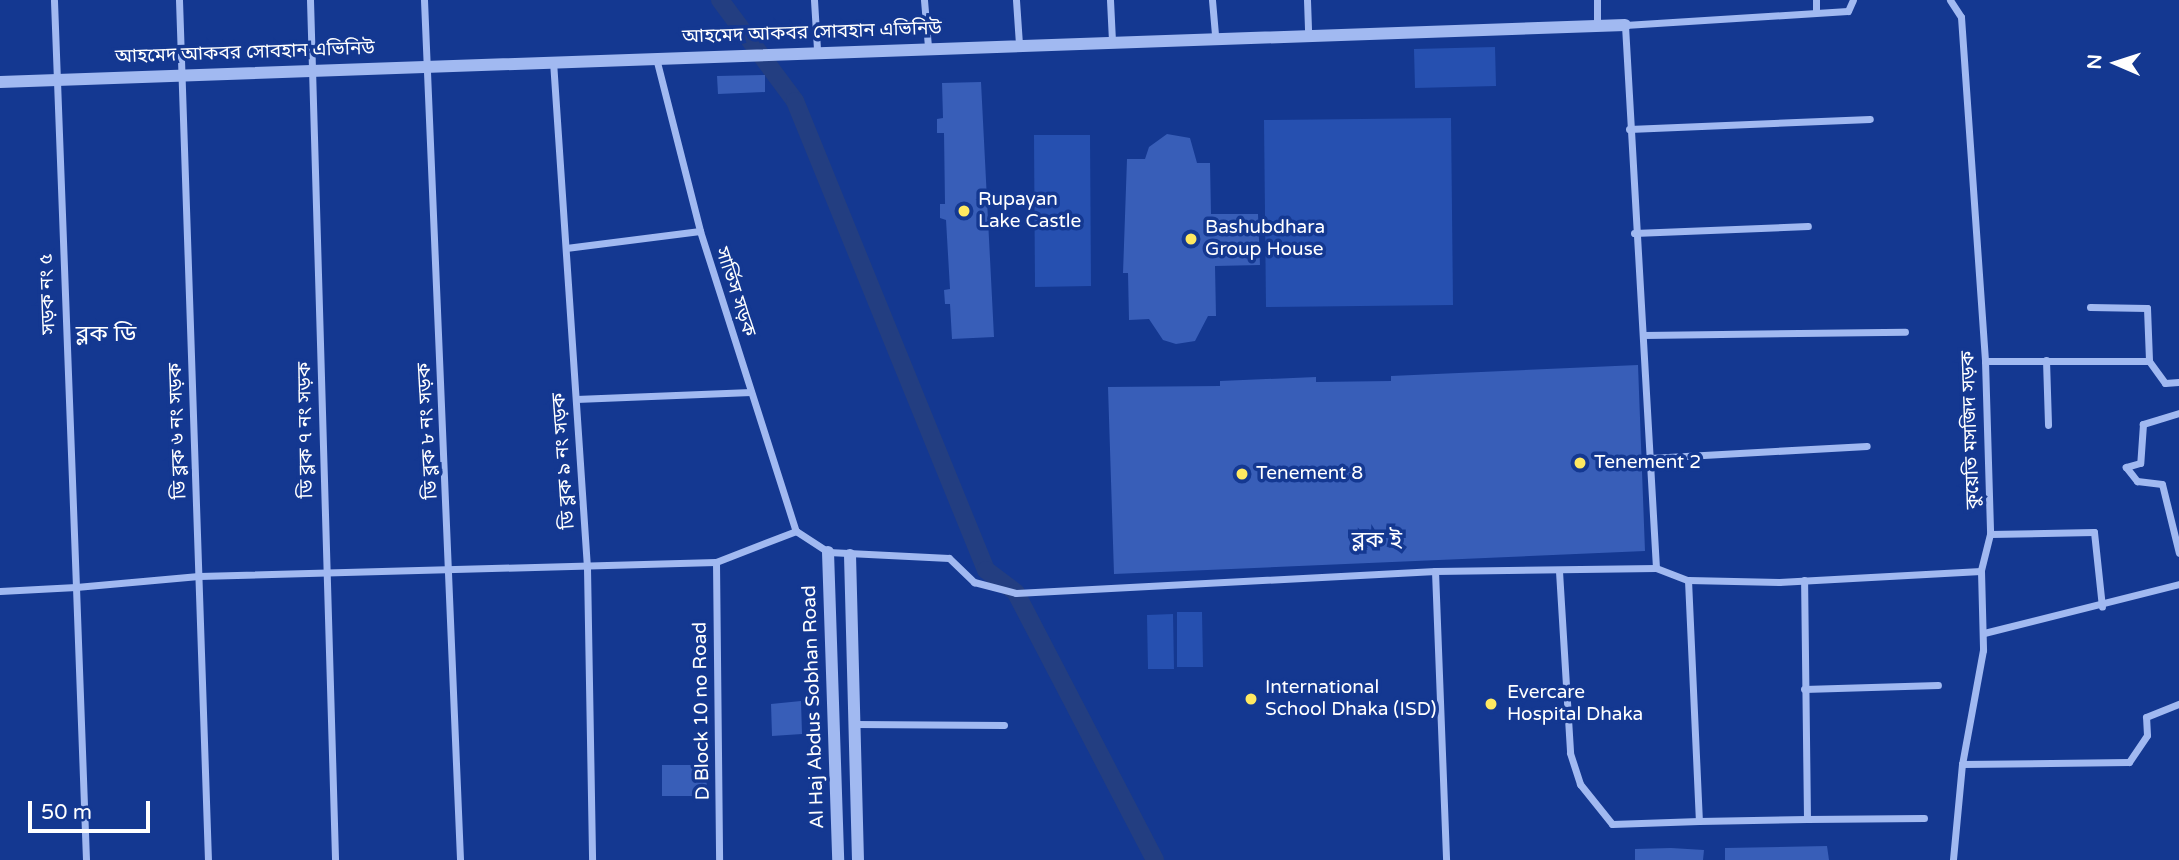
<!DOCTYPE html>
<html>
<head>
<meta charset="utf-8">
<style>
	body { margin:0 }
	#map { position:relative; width:2179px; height:860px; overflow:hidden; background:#143891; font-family:"Varela Round","Noto Sans Bengali",sans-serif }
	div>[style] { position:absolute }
	.green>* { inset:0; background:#2650b0 }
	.canal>* { height:18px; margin:-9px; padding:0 9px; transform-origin:9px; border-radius:9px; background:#233e81 }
	.building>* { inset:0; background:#385eb8 }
	.minor>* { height:7px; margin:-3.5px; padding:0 3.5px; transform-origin:3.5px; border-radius:3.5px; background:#a1b9f1 }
	.tertiary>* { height:12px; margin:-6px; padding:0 6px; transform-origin:6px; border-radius:6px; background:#a1b9f1 }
	.dots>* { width:19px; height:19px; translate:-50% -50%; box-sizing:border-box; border:4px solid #143891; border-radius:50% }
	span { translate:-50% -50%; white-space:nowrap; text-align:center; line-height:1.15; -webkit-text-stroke:7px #143891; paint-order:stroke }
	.street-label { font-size:19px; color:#fff }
	.poi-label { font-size:19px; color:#fff }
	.left { translate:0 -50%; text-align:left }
	.quarter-label { font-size:23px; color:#fff }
	.north { position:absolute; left:2081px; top:28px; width:70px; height:70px; -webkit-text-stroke:5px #143891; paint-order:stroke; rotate:273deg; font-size:19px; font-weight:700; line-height:28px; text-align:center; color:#fff }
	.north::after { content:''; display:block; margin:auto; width:24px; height:32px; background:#fff; clip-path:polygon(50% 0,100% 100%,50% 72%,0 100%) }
	.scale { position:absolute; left:28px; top:801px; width:122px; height:32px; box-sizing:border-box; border:4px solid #fff; border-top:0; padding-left:9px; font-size:21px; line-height:24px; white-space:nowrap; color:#fff; -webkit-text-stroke:5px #143891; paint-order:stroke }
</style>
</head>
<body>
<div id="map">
	<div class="green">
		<i style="clip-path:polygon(1495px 47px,1496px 86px,1415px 88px,1414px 49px)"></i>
		<i style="clip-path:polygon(1451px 118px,1453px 305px,1266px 307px,1264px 120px)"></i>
		<i style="clip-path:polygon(1034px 135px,1090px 135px,1091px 286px,1035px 287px)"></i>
		<i style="clip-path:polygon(1177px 612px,1202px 612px,1203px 667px,1177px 667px)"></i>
		<i style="clip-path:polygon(1173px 614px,1174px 669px,1148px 669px,1147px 615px)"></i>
	</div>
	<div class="canal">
		<i style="left:720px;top:0;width:126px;rotate:53.4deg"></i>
		<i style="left:795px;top:101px;width:506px;rotate:67.84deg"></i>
		<i style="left:986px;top:570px;width:38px;rotate:37deg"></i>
		<i style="left:1016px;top:593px;width:301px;rotate:62.5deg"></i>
	</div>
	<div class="building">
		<i style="clip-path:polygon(765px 75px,765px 92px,718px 94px,717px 76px)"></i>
		<i style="clip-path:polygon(981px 82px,994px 337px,952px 339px,950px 304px,945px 304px,944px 290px,950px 289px,946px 220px,940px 218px,940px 204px,945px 204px,944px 133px,937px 133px,937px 119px,943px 118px,942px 83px)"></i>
		<i style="clip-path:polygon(1167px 134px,1190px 138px,1197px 163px,1210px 163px,1211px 214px,1258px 214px,1260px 265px,1215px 266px,1216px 316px,1208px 316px,1195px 341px,1176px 344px,1163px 340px,1149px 319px,1129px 320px,1128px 273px,1123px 273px,1127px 159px,1145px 159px,1149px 147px)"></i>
		<i style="clip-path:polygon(1638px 365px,1645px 551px,1114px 574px,1108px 387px,1220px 386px,1220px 381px,1316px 377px,1316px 382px,1391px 381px,1391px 376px)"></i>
		<i style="clip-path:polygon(801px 701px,802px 734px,772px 736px,771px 704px)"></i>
		<i style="clip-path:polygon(662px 765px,706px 765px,707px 796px,662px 796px)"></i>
		<i style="clip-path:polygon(1827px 846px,1829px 860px,1725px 860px,1725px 848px)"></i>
		<i style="clip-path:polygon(1671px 848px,1704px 850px,1703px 860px,1635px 860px,1635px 849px)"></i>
	</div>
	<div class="minor">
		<i style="left:179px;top:0;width:860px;rotate:88.07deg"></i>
		<i style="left:310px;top:0;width:860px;rotate:88.33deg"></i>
		<i style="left:424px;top:0;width:861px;rotate:87.6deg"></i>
		<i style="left:814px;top:0;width:49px;rotate:86.5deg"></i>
		<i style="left:924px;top:0;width:47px;rotate:85.1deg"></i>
		<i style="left:1016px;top:0;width:44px;rotate:86.1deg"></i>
		<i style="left:1110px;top:0;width:41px;rotate:87.2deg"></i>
		<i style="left:1212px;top:0;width:37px;rotate:85deg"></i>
		<i style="left:1307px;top:0;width:33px;rotate:88deg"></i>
		<i style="left:1597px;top:0;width:25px;rotate:90deg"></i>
		<i style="left:1816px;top:0;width:12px;rotate:90deg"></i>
		<i style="left:1950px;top:0;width:20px;rotate:57deg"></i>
		<i style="left:1961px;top:17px;width:345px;rotate:86deg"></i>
		<i style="left:1985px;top:361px;width:173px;rotate:88.3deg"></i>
		<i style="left:1990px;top:534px;width:38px;rotate:104deg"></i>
		<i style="left:1981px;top:571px;width:79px;rotate:88.5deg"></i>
		<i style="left:1983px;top:650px;width:116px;rotate:100.4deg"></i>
		<i style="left:1962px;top:764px;width:96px;rotate:95.4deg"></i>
		<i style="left:656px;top:58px;width:179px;rotate:75.7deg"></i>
		<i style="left:700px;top:231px;width:315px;rotate:72.3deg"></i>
		<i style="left:553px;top:61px;width:508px;rotate:86.16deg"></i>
		<i style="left:587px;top:568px;width:292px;rotate:89deg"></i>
		<i style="left:1629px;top:129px;width:241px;rotate:-2.4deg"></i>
		<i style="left:1634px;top:233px;width:174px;rotate:-2.3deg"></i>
		<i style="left:566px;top:248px;width:135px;rotate:-7.2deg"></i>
		<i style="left:2090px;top:307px;width:57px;rotate:1deg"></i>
		<i style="left:2147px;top:308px;width:53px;rotate:87.8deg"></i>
		<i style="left:1643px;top:335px;width:262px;rotate:-0.7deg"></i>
		<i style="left:2046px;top:360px;width:65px;rotate:88.2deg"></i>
		<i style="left:1985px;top:361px;width:164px"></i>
		<i style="left:2149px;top:361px;width:27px;rotate:54deg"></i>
		<i style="left:2165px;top:383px;width:14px;rotate:-4deg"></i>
		<i style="left:576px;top:399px;width:175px;rotate:-2.3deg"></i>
		<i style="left:2179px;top:413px;width:38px;rotate:163deg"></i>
		<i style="left:2143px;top:424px;width:39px;rotate:94deg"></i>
		<i style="left:2140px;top:463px;width:15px;rotate:164deg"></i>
		<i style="left:2126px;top:467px;width:18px;rotate:52deg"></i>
		<i style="left:2137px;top:481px;width:25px;rotate:7deg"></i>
		<i style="left:2162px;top:484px;width:71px;rotate:76.2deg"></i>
		<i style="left:1650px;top:458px;width:217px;rotate:-3.2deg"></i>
		<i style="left:1990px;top:534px;width:104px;rotate:-1.1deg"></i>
		<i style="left:2094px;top:532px;width:75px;rotate:83.9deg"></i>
		<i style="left:716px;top:562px;width:298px;rotate:89.4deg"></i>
		<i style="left:1656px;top:568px;width:544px;rotate:-93.27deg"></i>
		<i style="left:1625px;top:25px;width:223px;rotate:-3.6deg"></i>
		<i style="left:1848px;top:11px;width:12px;rotate:-66deg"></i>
		<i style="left:1435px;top:571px;width:289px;rotate:87.8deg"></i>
		<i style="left:1559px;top:571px;width:182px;rotate:86.5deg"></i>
		<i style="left:1570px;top:753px;width:33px;rotate:72deg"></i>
		<i style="left:1580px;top:784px;width:51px;rotate:51.3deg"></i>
		<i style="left:1612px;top:824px;width:87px;rotate:-2deg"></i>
		<i style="left:1688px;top:580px;width:241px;rotate:87.4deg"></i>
		<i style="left:1699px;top:821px;width:108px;rotate:-1.1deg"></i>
		<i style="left:1807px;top:819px;width:239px;rotate:-90.7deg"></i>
		<i style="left:0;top:591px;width:76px;rotate:-3deg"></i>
		<i style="left:76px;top:587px;width:587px;rotate:-92.15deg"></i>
		<i style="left:1984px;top:633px;width:201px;rotate:-14.1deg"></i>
		<i style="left:1804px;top:689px;width:134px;rotate:-1.7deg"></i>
		<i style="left:855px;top:724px;width:149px;rotate:0.4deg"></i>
		<i style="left:1962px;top:764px;width:167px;rotate:-0.7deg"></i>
		<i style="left:2129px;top:762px;width:32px;rotate:-56deg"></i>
		<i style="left:2147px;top:735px;width:18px;rotate:-93deg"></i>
		<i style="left:2146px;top:717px;width:35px;rotate:-22deg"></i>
		<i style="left:1807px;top:819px;width:117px;rotate:-0.5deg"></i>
		<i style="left:86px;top:860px;width:273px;rotate:-92.1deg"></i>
		<i style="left:76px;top:587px;width:123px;rotate:-5.1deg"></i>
		<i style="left:199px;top:576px;width:517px;rotate:-1.55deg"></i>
		<i style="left:716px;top:562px;width:86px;rotate:-21.2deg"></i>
		<i style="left:796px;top:531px;width:38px;rotate:33deg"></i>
		<i style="left:828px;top:552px;width:121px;rotate:2.8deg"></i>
		<i style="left:949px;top:558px;width:35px;rotate:44deg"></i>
		<i style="left:974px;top:582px;width:43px;rotate:14.7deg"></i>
		<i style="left:1016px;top:593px;width:420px;rotate:-3deg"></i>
		<i style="left:1435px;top:571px;width:221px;rotate:-0.8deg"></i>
		<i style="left:1656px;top:568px;width:34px;rotate:21deg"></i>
		<i style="left:1688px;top:580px;width:91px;rotate:1.3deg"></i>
		<i style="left:1779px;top:582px;width:202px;rotate:-3.1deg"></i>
	</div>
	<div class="tertiary">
		<i style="left:0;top:82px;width:1626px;rotate:-2.01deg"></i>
		<i style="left:828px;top:552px;width:308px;rotate:88.1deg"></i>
		<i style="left:850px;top:555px;width:305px;rotate:88.5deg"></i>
	</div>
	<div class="dots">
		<i style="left:964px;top:211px;background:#ffe961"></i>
		<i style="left:1191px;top:239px;background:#ffe961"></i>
		<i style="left:1580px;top:463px;background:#ffe961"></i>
		<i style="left:1242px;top:474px;background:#ffe961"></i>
		<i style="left:1251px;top:699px;background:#ffe961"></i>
		<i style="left:1491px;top:704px;background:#ffe961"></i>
	</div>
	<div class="street-label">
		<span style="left:812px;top:33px;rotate:-2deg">আহমেদ আকবর সোবহান এভিনিউ</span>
		<span style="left:245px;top:53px;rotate:-2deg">আহমেদ আকবর সোবহান এভিনিউ</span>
		<span style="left:735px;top:292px;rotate:72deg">সার্ভিস সড়ক</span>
		<span style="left:48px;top:294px;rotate:-92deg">সড়ক নং ৫</span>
		<span style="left:306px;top:430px;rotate:-91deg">ডি ব্লক ৭ নং সড়ক</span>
		<span style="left:1971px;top:430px;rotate:-92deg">কুয়েতি মসজিদ সড়ক</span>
		<span style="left:178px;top:431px;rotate:-92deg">ডি ব্লক ৬ নং সড়ক</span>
		<span style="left:428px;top:431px;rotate:-93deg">ডি ব্লক ৮ নং সড়ক</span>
		<span style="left:564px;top:461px;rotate:-94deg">ডি ব্লক ৯ নং সড়ক</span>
		<span style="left:814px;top:707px;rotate:-92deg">Al Haj Abdus Sobhan Road</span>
		<span style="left:702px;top:711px;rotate:-91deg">D Block 10 no Road</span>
	</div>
	<div class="poi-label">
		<span class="left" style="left:978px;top:211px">Rupayan<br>Lake Castle</span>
		<span class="left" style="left:1205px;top:239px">Bashubdhara<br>Group House</span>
		<span class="left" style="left:1594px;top:463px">Tenement 2</span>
		<span class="left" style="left:1256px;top:474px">Tenement 8</span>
		<span class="left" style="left:1265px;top:699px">International<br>School Dhaka (ISD)</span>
		<span class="left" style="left:1507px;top:704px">Evercare<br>Hospital Dhaka</span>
	</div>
	<div class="quarter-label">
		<span style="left:106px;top:334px">ব্লক ডি</span>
		<span style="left:1377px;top:540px">ব্লক ই</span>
	</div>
	<div class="north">N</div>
	<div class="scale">50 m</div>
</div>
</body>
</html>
